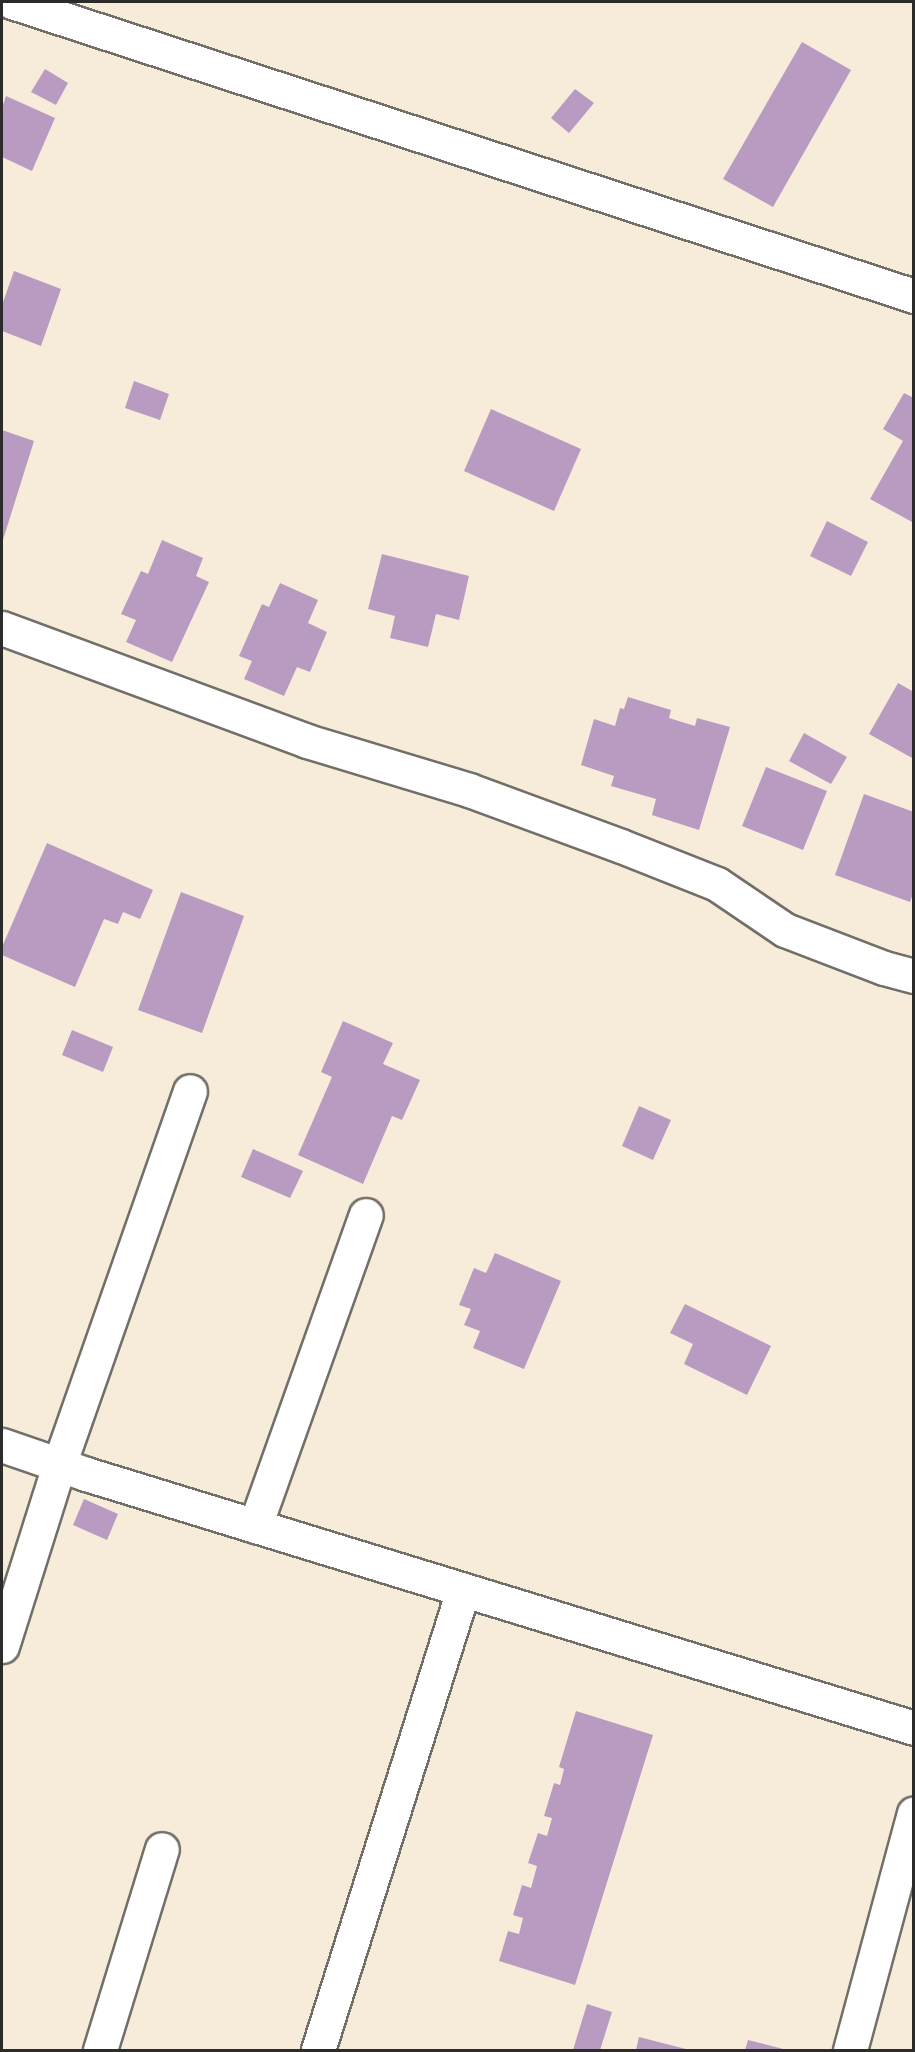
<!DOCTYPE html>
<html>
<head>
<meta charset="utf-8">
<style>
	body { margin:0 }
	#map { position:relative; width:915px; height:2052px; overflow:hidden; background:#f7ecda; font-family:Itim,sans-serif }
	div>[style] { position:absolute }
	.building>* { inset:0; background:#b99bc2 }
	.roads { filter:drop-shadow(2px 0 #726f68) drop-shadow(-2px 0 #726f68) drop-shadow(0 2px #726f68) drop-shadow(0 -2px #726f68) }
	.street>* { height:33px; margin:-16.5px; padding:0 16.5px; transform-origin:16.5px; border-radius:16.5px; background:#fff }
	span { translate:-50% -50%; white-space:nowrap; text-align:center; line-height:1.15; -webkit-text-stroke:6px #fdfcf7; paint-order:stroke }
	.frame { position:absolute; inset:0; border:3px solid #2b2b2b; pointer-events:none }
</style>
</head>
<body>
<div id="map">
	<div class="building">
		<i style="clip-path:polygon(802px 42px,851px 70px,773px 207px,723px 179px)"></i>
		<i style="clip-path:polygon(45px 69px,68px 83px,56px 105px,31px 92px)"></i>
		<i style="clip-path:polygon(575px 89px,594px 103px,569px 133px,551px 118px)"></i>
		<i style="clip-path:polygon(6px 96px,55px 118px,32px 171px,2px 157px,2px 108px)"></i>
		<i style="clip-path:polygon(14px 271px,61px 289px,41px 346px,2px 331px,2px 305px)"></i>
		<i style="clip-path:polygon(134px 381px,169px 394px,160px 420px,125px 408px)"></i>
		<i style="clip-path:polygon(904px 393px,914px 398px,914px 523px,870px 499px,903px 441px,883px 429px)"></i>
		<i style="clip-path:polygon(491px 409px,581px 449px,554px 511px,464px 471px)"></i>
		<i style="clip-path:polygon(2px 430px,34px 441px,2px 543px)"></i>
		<i style="clip-path:polygon(827px 521px,868px 542px,851px 576px,810px 556px)"></i>
		<i style="clip-path:polygon(162px 540px,203px 558px,196px 576px,209px 582px,172px 662px,126px 642px,136px 620px,121px 614px,141px 571px,148px 574px)"></i>
		<i style="clip-path:polygon(382px 554px,469px 576px,459px 620px,436px 614px,428px 647px,390px 638px,395px 616px,368px 609px)"></i>
		<i style="clip-path:polygon(280px 583px,318px 600px,308px 623px,327px 632px,310px 672px,297px 667px,284px 696px,244px 679px,252px 661px,239px 656px,262px 604px,269px 607px)"></i>
		<i style="clip-path:polygon(898px 683px,914px 692px,914px 759px,869px 734px)"></i>
		<i style="clip-path:polygon(628px 697px,671px 710px,669px 718px,695px 726px,697px 718px,730px 727px,699px 830px,652px 815px,656px 799px,611px 786px,614px 776px,581px 765px,594px 719px,615px 726px,620px 708px,624px 709px)"></i>
		<i style="clip-path:polygon(804px 733px,847px 757px,831px 784px,789px 761px)"></i>
		<i style="clip-path:polygon(766px 767px,827px 791px,803px 850px,742px 826px)"></i>
		<i style="clip-path:polygon(864px 794px,914px 812px,914px 891px,910px 902px,835px 875px)"></i>
		<i style="clip-path:polygon(47px 843px,153px 890px,140px 919px,123px 912px,118px 924px,104px 919px,75px 987px,2px 955px,2px 947px)"></i>
		<i style="clip-path:polygon(181px 892px,244px 916px,202px 1033px,138px 1010px)"></i>
		<i style="clip-path:polygon(343px 1021px,393px 1043px,383px 1064px,420px 1080px,402px 1120px,392px 1116px,363px 1184px,298px 1155px,332px 1077px,321px 1072px)"></i>
		<i style="clip-path:polygon(72px 1030px,113px 1047px,103px 1072px,62px 1055px)"></i>
		<i style="clip-path:polygon(639px 1106px,671px 1120px,653px 1160px,622px 1146px)"></i>
		<i style="clip-path:polygon(253px 1149px,303px 1171px,290px 1198px,241px 1177px)"></i>
		<i style="clip-path:polygon(495px 1253px,561px 1281px,524px 1369px,473px 1348px,480px 1331px,464px 1325px,471px 1309px,459px 1305px,474px 1268px,486px 1273px)"></i>
		<i style="clip-path:polygon(685px 1304px,771px 1346px,747px 1395px,684px 1364px,693px 1344px,670px 1333px)"></i>
		<i style="clip-path:polygon(84px 1499px,118px 1514px,107px 1540px,73px 1525px)"></i>
		<i style="clip-path:polygon(576px 1711px,653px 1735px,575px 1985px,499px 1961px,508px 1931px,519px 1934px,523px 1918px,513px 1915px,522px 1885px,531px 1888px,537px 1866px,528px 1863px,538px 1833px,547px 1836px,552px 1818px,544px 1816px,554px 1783px,560px 1785px,564px 1769px,559px 1767px)"></i>
		<i style="clip-path:polygon(587px 2004px,612px 2012px,600px 2050px,573px 2050px)"></i>
		<i style="clip-path:polygon(639px 2037px,690px 2050px,636px 2050px)"></i>
		<i style="clip-path:polygon(748px 2040px,787px 2050px,745px 2050px)"></i>
	</div>
	<div class="roads">
		<div class="street">
			<i style="left:12px;top:2px;width:949px;rotate:18.05deg"></i>
			<i style="left:2px;top:628px;width:325px;rotate:20.3deg"></i>
			<i style="left:307px;top:741px;width:169px;rotate:16.8deg"></i>
			<i style="left:469px;top:790px;width:162px;rotate:20.2deg"></i>
			<i style="left:621px;top:846px;width:103px;rotate:21.6deg"></i>
			<i style="left:717px;top:884px;width:82px;rotate:34.1deg"></i>
			<i style="left:785px;top:930px;width:106px;rotate:21deg"></i>
			<i style="left:884px;top:968px;width:31px;rotate:15deg"></i>
			<i style="left:2px;top:1445px;width:89px;rotate:19deg"></i>
			<i style="left:86px;top:1474px;width:866px;rotate:17.05deg"></i>
			<i style="left:255px;top:1526px;width:330px;rotate:-70.4deg"></i>
			<i style="left:2px;top:1646px;width:190px;rotate:-72.5deg"></i>
			<i style="left:59px;top:1465px;width:396px;rotate:-70.7deg"></i>
			<i style="left:100px;top:2050px;width:210px;rotate:-72.9deg"></i>
			<i style="left:318px;top:2050px;width:482px;rotate:-72.5deg"></i>
			<i style="left:850px;top:2050px;width:245px;rotate:-74.9deg"></i>
		</div>
	</div>
	<div class="frame"></div>
</div>
</body>
</html>
